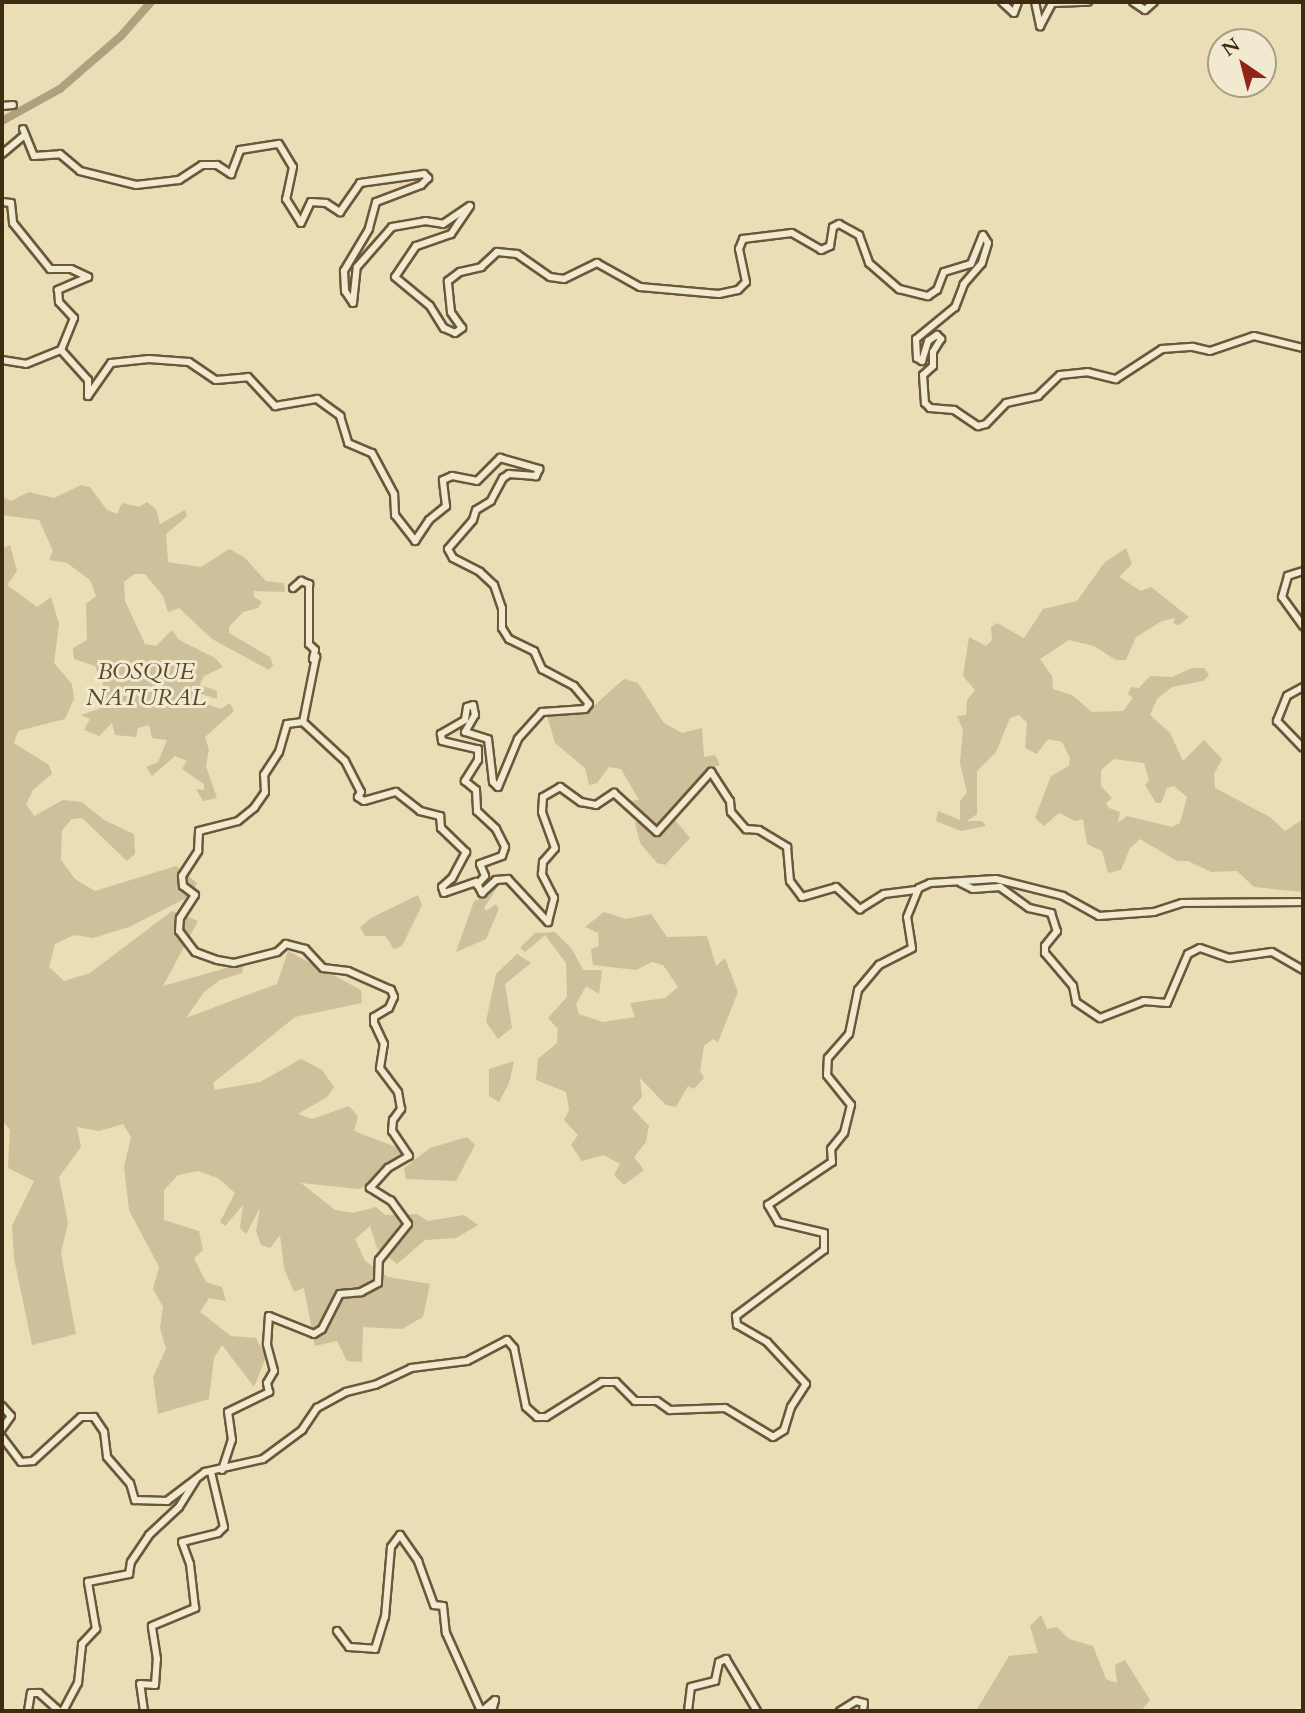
<!DOCTYPE html>
<html>
<head>
<meta charset="utf-8">
<style>
	body { margin:0 }
	#map { position:relative; width:1305px; height:1713px; overflow:hidden; background:#eadeb6; font-family:Cardo,serif }
	div>[style] { position:absolute }
	.green>* { inset:0; background:#cdc09a }
	.river>* { height:8px; margin:-4px; padding:0 4px; transform-origin:4px; border-radius:4px; background:#b0a17e }
	.roads { filter:drop-shadow(2px 0 #69583a) drop-shadow(-2px 0 #69583a) drop-shadow(0 2px #69583a) drop-shadow(0 -2px #69583a) }
	.minor>* { height:6px; margin:-3px; padding:0 3px; transform-origin:3px; border-radius:3px; background:#f1ead0 }
	span { translate:-50% -50%; white-space:nowrap; text-align:center; line-height:1.15; -webkit-text-stroke:6px #f1ead0; paint-order:stroke }
	.park-label { font-size:23px; color:#5b492c; font-style:italic }
	.frame { position:absolute; inset:0; border:4px solid #3e2b11; pointer-events:none }
	.north { position:absolute; left:1207px; top:28px; width:70px; height:70px; box-sizing:border-box; background:#f1ead0; border:2px solid #a99e84; border-radius:50%; rotate:325deg; font-size:19px; font-weight:700; line-height:28px; text-align:center; color:#3e2b11 }
	.north::after { content:''; display:block; margin:auto; width:24px; height:32px; background:#8f2418; clip-path:polygon(50% 0,100% 100%,50% 72%,0 100%) }
</style>
</head>
<body>
<div id="map">
	<div class="green">
		<i style="clip-path:polygon(81px 485px,90px 487px,107px 510px,117px 514px,122px 503px,139px 507px,147px 502px,156px 509px,160px 524px,185px 510px,187px 516px,166px 534px,168px 562px,201px 567px,229px 549px,244px 557px,266px 581px,284px 583px,285px 592px,254px 591px,254px 597px,262px 602px,258px 608px,243px 612px,229px 627px,229px 633px,270px 657px,273px 665px,269px 670px,212px 639px,179px 608px,168px 612px,163px 596px,145px 574px,134px 574px,124px 582px,125px 601px,145px 644px,156px 646px,172px 630px,179px 640px,215px 658px,223px 667px,204px 676px,200px 685px,217px 691px,217px 699px,198px 693px,197px 701px,221px 709px,230px 703px,234px 711px,205px 737px,209px 750px,206px 766px,217px 798px,203px 801px,196px 789px,204px 790px,204px 784px,182px 769px,187px 761px,175px 756px,152px 776px,146px 767px,158px 762px,167px 740px,152px 738px,149px 725px,138px 728px,136px 737px,115px 735px,112px 723px,99px 736px,84px 730px,90px 719px,81px 715px,99px 709px,103px 684px,95px 666px,74px 659px,73px 648px,87px 640px,86px 604px,96px 596px,90px 580px,67px 563px,49px 560px,53px 551px,39px 520px,2px 515px,2px 497px,11px 501px,29px 492px,54px 498px)"></i>
		<i style="clip-path:polygon(10px 545px,17px 571px,7px 585px,37px 607px,51px 597px,59px 624px,54px 663px,72px 684px,74px 699px,65px 719px,18px 731px,14px 743px,49px 765px,52px 774px,33px 790px,26px 804px,34px 816px,63px 800px,82px 802px,104px 820px,134px 834px,135px 854px,127px 861px,82px 818px,72px 819px,62px 830px,61px 860px,75px 879px,95px 891px,176px 866px,197px 883px,192px 895px,129px 927px,93px 938px,74px 935px,55px 944px,49px 967px,64px 981px,90px 973px,172px 911px,198px 921px,163px 986px,244px 963px,242px 973px,220px 980px,204px 992px,186px 1018px,277px 984px,288px 951px,361px 990px,362px 1003px,295px 1017px,213px 1083px,215px 1090px,260px 1082px,301px 1059px,322px 1070px,334px 1087px,327px 1097px,298px 1114px,312px 1119px,349px 1106px,358px 1116px,354px 1131px,401px 1149px,405px 1157px,390px 1162px,375px 1181px,359px 1189px,301px 1183px,335px 1210px,353px 1213px,376px 1207px,385px 1215px,417px 1214px,428px 1221px,464px 1215px,478px 1225px,456px 1238px,425px 1240px,397px 1264px,377px 1248px,370px 1226px,355px 1239px,365px 1261px,388px 1277px,430px 1284px,423px 1317px,402px 1329px,363px 1327px,362px 1362px,347px 1361px,337px 1341px,315px 1346px,304px 1288px,294px 1292px,284px 1268px,280px 1235px,270px 1248px,261px 1245px,256px 1231px,260px 1208px,246px 1234px,240px 1228px,243px 1205px,225px 1226px,220px 1222px,235px 1193px,218px 1178px,198px 1171px,178px 1175px,164px 1190px,164px 1220px,199px 1231px,203px 1250px,194px 1258px,206px 1282px,222px 1287px,226px 1301px,209px 1298px,200px 1312px,231px 1336px,256px 1338px,266px 1357px,254px 1387px,222px 1345px,214px 1358px,209px 1399px,158px 1414px,153px 1377px,166px 1349px,160px 1328px,163px 1307px,153px 1289px,159px 1267px,129px 1210px,124px 1167px,131px 1137px,123px 1124px,99px 1131px,77px 1127px,81px 1147px,59px 1177px,68px 1223px,61px 1253px,76px 1334px,32px 1345px,14px 1258px,12px 1226px,34px 1181px,8px 1168px,10px 1130px,2px 1120px,2px 549px)"></i>
		<i style="clip-path:polygon(evenodd,1126px 548px,1132px 564px,1119px 577px,1141px 591px,1151px 587px,1189px 617px,1179px 625px,1173px 624px,1175px 618px,1162px 621px,1136px 637px,1126px 660px,1116px 660px,1094px 646px,1069px 640px,1040px 659px,1052px 676px,1053px 689px,1072px 695px,1092px 712px,1123px 711px,1133px 698px,1128px 694px,1131px 687px,1139px 688px,1150px 676px,1172px 677px,1192px 668px,1204px 668px,1209px 675px,1203px 681px,1172px 687px,1157px 699px,1150px 715px,1170px 733px,1183px 761px,1204px 740px,1222px 759px,1214px 774px,1215px 788px,1270px 817px,1285px 831px,1303px 819px,1303px 892px,1254px 887px,1237px 871px,1211px 872px,1188px 861px,1177px 861px,1140px 839px,1130px 848px,1121px 870px,1108px 873px,1102px 851px,1087px 844px,1083px 819px,1075px 821px,1059px 813px,1044px 826px,1035px 818px,1051px 776px,1069px 766px,1070px 758px,1062px 742px,1048px 739px,1037px 754px,1025px 748px,1027px 723px,1019px 715px,1010px 718px,996px 752px,977px 771px,977px 814px,967px 821px,982px 821px,986px 826px,961px 831px,936px 821px,938px 811px,960px 820px,960px 801px,967px 793px,960px 763px,963px 730px,957px 716px,966px 715px,967px 700px,975px 690px,963px 676px,969px 637px,986px 646px,992px 640px,991px 627px,997px 623px,1024px 638px,1043px 609px,1077px 601px,1104px 563px,1126px 548px,1114px 759px,1144px 763px,1149px 780px,1145px 785px,1156px 803px,1161px 803px,1167px 788px,1174px 786px,1187px 797px,1180px 823px,1172px 827px,1127px 816px,1118px 823px,1120px 812px,1109px 808px,1106px 803px,1112px 798px,1101px 786px,1101px 770px,1114px 759px)"></i>
		<i style="clip-path:polygon(624px 679px,638px 683px,664px 723px,682px 733px,702px 728px,704px 757px,715px 755px,720px 765px,706px 769px,693px 792px,683px 796px,655px 830px,625px 801px,639px 800px,621px 769px,609px 767px,597px 783px,589px 785px,585px 768px,555px 743px,547px 716px,560px 708px,587px 712px)"></i>
		<i style="clip-path:polygon(671px 815px,690px 838px,665px 865px,657px 863px,640px 843px,635px 823px,642px 820px,657px 834px)"></i>
		<i style="clip-path:polygon(496px 882px,500px 883px,484px 908px,486px 911px,496px 904px,499px 909px,486px 939px,456px 952px,474px 901px,487px 896px)"></i>
		<i style="clip-path:polygon(418px 895px,422px 905px,402px 946px,394px 949px,385px 936px,365px 936px,360px 927px,371px 918px)"></i>
		<i style="clip-path:polygon(604px 912px,626px 919px,651px 914px,667px 937px,707px 936px,716px 966px,725px 958px,738px 992px,718px 1042px,713px 1039px,704px 1046px,700px 1071px,704px 1078px,694px 1089px,688px 1086px,676px 1107px,666px 1105px,640px 1078px,642px 1097px,632px 1108px,649px 1126px,646px 1142px,634px 1157px,644px 1170px,624px 1185px,614px 1175px,620px 1164px,604px 1155px,582px 1161px,571px 1145px,578px 1135px,564px 1120px,569px 1110px,566px 1092px,536px 1080px,538px 1059px,557px 1043px,558px 1029px,548px 1018px,567px 997px,566px 963px,545px 935px,525px 952px,520px 948px,535px 933px,555px 932px,572px 949px,583px 970px,602px 970px,599px 994px,586px 986px,576px 1004px,579px 1014px,603px 1022px,635px 1017px,630px 1003px,665px 998px,678px 987px,663px 965px,652px 962px,636px 970px,593px 965px,591px 949px,599px 946px,598px 933px,585px 927px)"></i>
		<i style="clip-path:polygon(517px 954px,531px 963px,505px 984px,512px 1028px,498px 1039px,486px 1022px,496px 974px)"></i>
		<i style="clip-path:polygon(514px 1061px,509px 1083px,499px 1102px,489px 1096px,489px 1069px)"></i>
		<i style="clip-path:polygon(467px 1137px,475px 1145px,456px 1181px,406px 1179px,404px 1168px,430px 1148px)"></i>
		<i style="clip-path:polygon(1041px 1615px,1047px 1629px,1057px 1627px,1069px 1639px,1093px 1646px,1106px 1679px,1117px 1683px,1115px 1665px,1125px 1660px,1150px 1700px,1141px 1711px,976px 1711px,1009px 1656px,1038px 1653px,1030px 1626px)"></i>
	</div>
	<div class="river">
		<i style="left:2px;top:121px;width:66px;rotate:-28.9deg"></i>
		<i style="left:60px;top:89px;width:81px;rotate:-41deg"></i>
		<i style="left:121px;top:36px;width:45px;rotate:-48.6deg"></i>
	</div>
	<div class="roads">
		<div class="minor">
			<i style="left:1002px;top:2px;width:16px;rotate:43deg"></i>
			<i style="left:1014px;top:13px;width:12px;rotate:-70deg"></i>
			<i style="left:1035px;top:2px;width:25px;rotate:78deg"></i>
			<i style="left:1040px;top:26px;width:26px;rotate:-62deg"></i>
			<i style="left:1052px;top:3px;width:36px;rotate:-2deg"></i>
			<i style="left:1133px;top:2px;width:14px;rotate:34deg"></i>
			<i style="left:1145px;top:10px;width:12px;rotate:-42deg"></i>
			<i style="left:2px;top:106px;width:11px;rotate:-5deg"></i>
			<i style="left:23px;top:129px;width:29px;rotate:68deg"></i>
			<i style="left:34px;top:156px;width:26px;rotate:-4deg"></i>
			<i style="left:60px;top:154px;width:26px;rotate:40deg"></i>
			<i style="left:80px;top:171px;width:58px;rotate:14deg"></i>
			<i style="left:136px;top:185px;width:43px;rotate:-6.6deg"></i>
			<i style="left:179px;top:180px;width:27px;rotate:-33deg"></i>
			<i style="left:202px;top:165px;width:15px"></i>
			<i style="left:217px;top:165px;width:17px;rotate:33deg"></i>
			<i style="left:231px;top:174px;width:26px;rotate:-69deg"></i>
			<i style="left:240px;top:150px;width:39px;rotate:-9deg"></i>
			<i style="left:279px;top:144px;width:27px;rotate:59deg"></i>
			<i style="left:293px;top:167px;width:33px;rotate:102deg"></i>
			<i style="left:286px;top:199px;width:28px;rotate:58deg"></i>
			<i style="left:301px;top:223px;width:23px;rotate:-65deg"></i>
			<i style="left:311px;top:202px;width:15px;rotate:4deg"></i>
			<i style="left:326px;top:203px;width:17px;rotate:33deg"></i>
			<i style="left:340px;top:212px;width:35px;rotate:-55deg"></i>
			<i style="left:360px;top:183px;width:65px;rotate:-8deg"></i>
			<i style="left:424px;top:174px;width:6px;rotate:45deg"></i>
			<i style="left:428px;top:178px;width:10px;rotate:135deg"></i>
			<i style="left:421px;top:185px;width:48px;rotate:159.3deg"></i>
			<i style="left:376px;top:202px;width:28px;rotate:105deg"></i>
			<i style="left:369px;top:229px;width:49px;rotate:120.8deg"></i>
			<i style="left:344px;top:271px;width:20px;rotate:87deg"></i>
			<i style="left:345px;top:291px;width:14px;rotate:56deg"></i>
			<i style="left:353px;top:303px;width:36px;rotate:-84deg"></i>
			<i style="left:357px;top:267px;width:53px;rotate:-48.8deg"></i>
			<i style="left:392px;top:227px;width:34px;rotate:-10deg"></i>
			<i style="left:425px;top:221px;width:18px;rotate:9deg"></i>
			<i style="left:443px;top:224px;width:32px;rotate:-34deg"></i>
			<i style="left:470px;top:206px;width:34px;rotate:124deg"></i>
			<i style="left:451px;top:234px;width:37px;rotate:161deg"></i>
			<i style="left:416px;top:246px;width:37px;rotate:124deg"></i>
			<i style="left:395px;top:277px;width:45px;rotate:39.6deg"></i>
			<i style="left:430px;top:306px;width:26px;rotate:58deg"></i>
			<i style="left:444px;top:328px;width:12px;rotate:24deg"></i>
			<i style="left:455px;top:333px;width:9px;rotate:-36deg"></i>
			<i style="left:462px;top:328px;width:19px;rotate:-125deg"></i>
			<i style="left:451px;top:312px;width:31px;rotate:-96deg"></i>
			<i style="left:448px;top:281px;width:15px;rotate:-37deg"></i>
			<i style="left:460px;top:272px;width:22px;rotate:-13deg"></i>
			<i style="left:481px;top:267px;width:22px;rotate:-43deg"></i>
			<i style="left:497px;top:252px;width:20px;rotate:6deg"></i>
			<i style="left:517px;top:254px;width:40px;rotate:34.9deg"></i>
			<i style="left:550px;top:277px;width:14px;rotate:8deg"></i>
			<i style="left:564px;top:279px;width:37px;rotate:-26deg"></i>
			<i style="left:597px;top:263px;width:49px;rotate:29.2deg"></i>
			<i style="left:640px;top:287px;width:79px;rotate:5.1deg"></i>
			<i style="left:719px;top:294px;width:19px;rotate:-12deg"></i>
			<i style="left:738px;top:290px;width:11px;rotate:-45deg"></i>
			<i style="left:746px;top:282px;width:34px;rotate:-102deg"></i>
			<i style="left:739px;top:249px;width:11px;rotate:-68deg"></i>
			<i style="left:743px;top:239px;width:49px;rotate:-7deg"></i>
			<i style="left:792px;top:233px;width:34px;rotate:30deg"></i>
			<i style="left:821px;top:250px;width:10px;rotate:-24deg"></i>
			<i style="left:830px;top:246px;width:19px;rotate:-81deg"></i>
			<i style="left:833px;top:227px;width:7px;rotate:-27deg"></i>
			<i style="left:839px;top:224px;width:23px;rotate:29deg"></i>
			<i style="left:859px;top:235px;width:30px;rotate:70deg"></i>
			<i style="left:869px;top:263px;width:40px;rotate:41deg"></i>
			<i style="left:899px;top:289px;width:30px;rotate:14deg"></i>
			<i style="left:928px;top:296px;width:11px;rotate:-34deg"></i>
			<i style="left:937px;top:290px;width:19px;rotate:-69deg"></i>
			<i style="left:944px;top:272px;width:28px;rotate:-17deg"></i>
			<i style="left:971px;top:264px;width:31px;rotate:-68deg"></i>
			<i style="left:983px;top:235px;width:9px;rotate:58deg"></i>
			<i style="left:988px;top:243px;width:21px;rotate:107deg"></i>
			<i style="left:982px;top:263px;width:28px;rotate:131deg"></i>
			<i style="left:964px;top:284px;width:25px;rotate:111deg"></i>
			<i style="left:955px;top:307px;width:50px;rotate:140.6deg"></i>
			<i style="left:916px;top:339px;width:19px;rotate:87deg"></i>
			<i style="left:917px;top:358px;width:6px;rotate:31deg"></i>
			<i style="left:922px;top:361px;width:21px;rotate:-73deg"></i>
			<i style="left:928px;top:341px;width:11px;rotate:-34deg"></i>
			<i style="left:937px;top:335px;width:6px;rotate:45deg"></i>
			<i style="left:941px;top:339px;width:15px;rotate:122deg"></i>
			<i style="left:933px;top:352px;width:14px;rotate:90deg"></i>
			<i style="left:933px;top:366px;width:13px;rotate:138deg"></i>
			<i style="left:923px;top:375px;width:28px;rotate:86deg"></i>
			<i style="left:925px;top:403px;width:7px;rotate:45deg"></i>
			<i style="left:930px;top:408px;width:24px;rotate:5deg"></i>
			<i style="left:954px;top:410px;width:29px;rotate:34deg"></i>
			<i style="left:978px;top:426px;width:8px;rotate:-14deg"></i>
			<i style="left:986px;top:424px;width:29px;rotate:-46deg"></i>
			<i style="left:1006px;top:403px;width:33px;rotate:-12deg"></i>
			<i style="left:1038px;top:396px;width:30px;rotate:-44deg"></i>
			<i style="left:1060px;top:375px;width:27px;rotate:-6deg"></i>
			<i style="left:1087px;top:372px;width:30px;rotate:14deg"></i>
			<i style="left:1116px;top:379px;width:55px;rotate:-33.1deg"></i>
			<i style="left:1162px;top:349px;width:31px;rotate:-4deg"></i>
			<i style="left:1193px;top:347px;width:17px;rotate:13deg"></i>
			<i style="left:1210px;top:351px;width:46px;rotate:-18.8deg"></i>
			<i style="left:1254px;top:336px;width:50px;rotate:13.8deg"></i>
			<i style="left:2px;top:154px;width:30px;rotate:-40deg"></i>
			<i style="left:2px;top:202px;width:9px;rotate:6deg"></i>
			<i style="left:11px;top:203px;width:20px;rotate:84deg"></i>
			<i style="left:13px;top:223px;width:59px;rotate:51.2deg"></i>
			<i style="left:50px;top:269px;width:21px"></i>
			<i style="left:71px;top:269px;width:19px;rotate:25deg"></i>
			<i style="left:88px;top:277px;width:33px;rotate:157deg"></i>
			<i style="left:58px;top:290px;width:12px;rotate:85deg"></i>
			<i style="left:59px;top:302px;width:22px;rotate:47deg"></i>
			<i style="left:74px;top:318px;width:35px;rotate:112deg"></i>
			<i style="left:2px;top:360px;width:24px;rotate:9deg"></i>
			<i style="left:26px;top:364px;width:38px;rotate:-22deg"></i>
			<i style="left:61px;top:350px;width:40px;rotate:48deg"></i>
			<i style="left:88px;top:380px;width:16px;rotate:90deg"></i>
			<i style="left:88px;top:396px;width:40px;rotate:-55.1deg"></i>
			<i style="left:111px;top:363px;width:38px;rotate:-6deg"></i>
			<i style="left:149px;top:359px;width:40px;rotate:4.3deg"></i>
			<i style="left:189px;top:362px;width:32px;rotate:34deg"></i>
			<i style="left:216px;top:380px;width:32px;rotate:-5deg"></i>
			<i style="left:248px;top:377px;width:40px;rotate:47deg"></i>
			<i style="left:275px;top:406px;width:43px;rotate:-9.5deg"></i>
			<i style="left:317px;top:399px;width:29px;rotate:36deg"></i>
			<i style="left:340px;top:416px;width:28px;rotate:73deg"></i>
			<i style="left:348px;top:443px;width:26px;rotate:23deg"></i>
			<i style="left:372px;top:453px;width:47px;rotate:61.8deg"></i>
			<i style="left:394px;top:494px;width:21px;rotate:87deg"></i>
			<i style="left:395px;top:515px;width:33px;rotate:52deg"></i>
			<i style="left:415px;top:541px;width:25px;rotate:-56deg"></i>
			<i style="left:429px;top:520px;width:22px;rotate:-39deg"></i>
			<i style="left:446px;top:506px;width:26px;rotate:-97deg"></i>
			<i style="left:443px;top:480px;width:10px;rotate:-24deg"></i>
			<i style="left:452px;top:476px;width:25px;rotate:11deg"></i>
			<i style="left:477px;top:481px;width:33px;rotate:-45deg"></i>
			<i style="left:500px;top:458px;width:41px;rotate:15.8deg"></i>
			<i style="left:539px;top:469px;width:8px;rotate:113deg"></i>
			<i style="left:536px;top:476px;width:27px;rotate:-176deg"></i>
			<i style="left:509px;top:474px;width:7px;rotate:146deg"></i>
			<i style="left:503px;top:478px;width:26px;rotate:118deg"></i>
			<i style="left:491px;top:501px;width:17px;rotate:149deg"></i>
			<i style="left:476px;top:510px;width:10px;rotate:107deg"></i>
			<i style="left:473px;top:520px;width:38px;rotate:131deg"></i>
			<i style="left:448px;top:549px;width:10px;rotate:61deg"></i>
			<i style="left:453px;top:558px;width:30px;rotate:27deg"></i>
			<i style="left:480px;top:572px;width:19px;rotate:43deg"></i>
			<i style="left:494px;top:585px;width:24px;rotate:71deg"></i>
			<i style="left:502px;top:608px;width:20px;rotate:90deg"></i>
			<i style="left:502px;top:628px;width:13px;rotate:58deg"></i>
			<i style="left:509px;top:639px;width:28px;rotate:26deg"></i>
			<i style="left:534px;top:651px;width:20px;rotate:66deg"></i>
			<i style="left:542px;top:669px;width:36px;rotate:28deg"></i>
			<i style="left:574px;top:686px;width:23px;rotate:50deg"></i>
			<i style="left:589px;top:704px;width:6px;rotate:129deg"></i>
			<i style="left:585px;top:709px;width:43px;rotate:176deg"></i>
			<i style="left:542px;top:712px;width:36px;rotate:132deg"></i>
			<i style="left:518px;top:739px;width:52px;rotate:112.6deg"></i>
			<i style="left:498px;top:787px;width:7px;rotate:-135deg"></i>
			<i style="left:493px;top:782px;width:43px;rotate:-96.6deg"></i>
			<i style="left:488px;top:739px;width:24px;rotate:-163deg"></i>
			<i style="left:465px;top:732px;width:20px;rotate:-60deg"></i>
			<i style="left:475px;top:715px;width:10px;rotate:-101deg"></i>
			<i style="left:473px;top:705px;width:6px;rotate:162deg"></i>
			<i style="left:467px;top:707px;width:13px;rotate:99deg"></i>
			<i style="left:465px;top:720px;width:28px;rotate:150deg"></i>
			<i style="left:441px;top:734px;width:7px;rotate:82deg"></i>
			<i style="left:442px;top:741px;width:37px;rotate:13deg"></i>
			<i style="left:478px;top:749px;width:11px;rotate:90deg"></i>
			<i style="left:478px;top:760px;width:25px;rotate:122deg"></i>
			<i style="left:465px;top:781px;width:14px;rotate:39deg"></i>
			<i style="left:476px;top:790px;width:21px;rotate:87deg"></i>
			<i style="left:477px;top:811px;width:26px;rotate:43deg"></i>
			<i style="left:496px;top:829px;width:20px;rotate:63deg"></i>
			<i style="left:505px;top:847px;width:9px;rotate:108deg"></i>
			<i style="left:502px;top:856px;width:23px;rotate:160deg"></i>
			<i style="left:480px;top:864px;width:13px;rotate:67deg"></i>
			<i style="left:485px;top:876px;width:12px;rotate:132deg"></i>
			<i style="left:1303px;top:571px;width:16px;rotate:162deg"></i>
			<i style="left:1288px;top:576px;width:22px;rotate:106deg"></i>
			<i style="left:1282px;top:597px;width:36px;rotate:54deg"></i>
			<i style="left:293px;top:588px;width:11px;rotate:-41deg"></i>
			<i style="left:301px;top:581px;width:9px;rotate:21deg"></i>
			<i style="left:309px;top:584px;width:60px;rotate:90deg"></i>
			<i style="left:309px;top:644px;width:8px;rotate:45deg"></i>
			<i style="left:315px;top:650px;width:9px;rotate:103deg"></i>
			<i style="left:313px;top:659px;width:4px;rotate:-34deg"></i>
			<i style="left:316px;top:657px;width:66px;rotate:101.3deg"></i>
			<i style="left:303px;top:722px;width:57px;rotate:42.9deg"></i>
			<i style="left:345px;top:761px;width:35px;rotate:63deg"></i>
			<i style="left:361px;top:792px;width:6px;rotate:121deg"></i>
			<i style="left:358px;top:797px;width:7px;rotate:34deg"></i>
			<i style="left:364px;top:801px;width:33px;rotate:-16deg"></i>
			<i style="left:396px;top:792px;width:31px;rotate:38deg"></i>
			<i style="left:420px;top:811px;width:21px;rotate:14deg"></i>
			<i style="left:440px;top:816px;width:12px;rotate:85deg"></i>
			<i style="left:441px;top:828px;width:35px;rotate:44deg"></i>
			<i style="left:466px;top:852px;width:30px;rotate:118deg"></i>
			<i style="left:452px;top:878px;width:13px;rotate:138deg"></i>
			<i style="left:442px;top:887px;width:6px;rotate:72deg"></i>
			<i style="left:444px;top:893px;width:34px;rotate:-19deg"></i>
			<i style="left:476px;top:882px;width:13px;rotate:61deg"></i>
			<i style="left:482px;top:893px;width:19px;rotate:-43deg"></i>
			<i style="left:496px;top:880px;width:12px;rotate:-5deg"></i>
			<i style="left:508px;top:879px;width:59px;rotate:47.1deg"></i>
			<i style="left:548px;top:922px;width:25px;rotate:-76deg"></i>
			<i style="left:554px;top:898px;width:27px;rotate:-117deg"></i>
			<i style="left:542px;top:874px;width:12px;rotate:-85deg"></i>
			<i style="left:543px;top:862px;width:18px;rotate:-49deg"></i>
			<i style="left:555px;top:848px;width:38px;rotate:-110deg"></i>
			<i style="left:542px;top:812px;width:15px;rotate:-86deg"></i>
			<i style="left:543px;top:797px;width:20px;rotate:-30deg"></i>
			<i style="left:560px;top:787px;width:26px;rotate:36deg"></i>
			<i style="left:581px;top:802px;width:15px;rotate:11deg"></i>
			<i style="left:596px;top:805px;width:22px;rotate:-34deg"></i>
			<i style="left:614px;top:793px;width:58px;rotate:42.2deg"></i>
			<i style="left:657px;top:832px;width:81px;rotate:-48deg"></i>
			<i style="left:711px;top:772px;width:35px;rotate:57deg"></i>
			<i style="left:730px;top:801px;width:11px;rotate:85deg"></i>
			<i style="left:731px;top:812px;width:23px;rotate:49deg"></i>
			<i style="left:746px;top:829px;width:13px;rotate:4deg"></i>
			<i style="left:759px;top:830px;width:33px;rotate:31deg"></i>
			<i style="left:787px;top:847px;width:34px;rotate:85deg"></i>
			<i style="left:790px;top:881px;width:20px;rotate:53deg"></i>
			<i style="left:802px;top:897px;width:35px;rotate:-16deg"></i>
			<i style="left:836px;top:887px;width:33px;rotate:43deg"></i>
			<i style="left:860px;top:909px;width:28px;rotate:-32deg"></i>
			<i style="left:884px;top:894px;width:32px;rotate:-7deg"></i>
			<i style="left:1303px;top:687px;width:18px;rotate:151deg"></i>
			<i style="left:1287px;top:696px;width:27px;rotate:112deg"></i>
			<i style="left:1277px;top:721px;width:37px;rotate:46deg"></i>
			<i style="left:961px;top:883px;width:13px;rotate:27deg"></i>
			<i style="left:973px;top:889px;width:27px;rotate:-4deg"></i>
			<i style="left:1000px;top:887px;width:36px;rotate:36deg"></i>
			<i style="left:1029px;top:908px;width:23px;rotate:13deg"></i>
			<i style="left:1051px;top:913px;width:19px;rotate:72deg"></i>
			<i style="left:1057px;top:931px;width:19px;rotate:129deg"></i>
			<i style="left:1045px;top:946px;width:7px;rotate:90deg"></i>
			<i style="left:1045px;top:953px;width:43px;rotate:49.7deg"></i>
			<i style="left:1073px;top:986px;width:16px;rotate:79deg"></i>
			<i style="left:1076px;top:1002px;width:29px;rotate:34deg"></i>
			<i style="left:1100px;top:1018px;width:47px;rotate:-21.1deg"></i>
			<i style="left:1144px;top:1001px;width:23px;rotate:5deg"></i>
			<i style="left:1167px;top:1003px;width:53px;rotate:-66.8deg"></i>
			<i style="left:1188px;top:954px;width:13px;rotate:-27deg"></i>
			<i style="left:1200px;top:948px;width:31px;rotate:19deg"></i>
			<i style="left:1229px;top:958px;width:43px;rotate:-7.9deg"></i>
			<i style="left:1272px;top:952px;width:36px;rotate:30deg"></i>
			<i style="left:2px;top:1406px;width:13px;rotate:48deg"></i>
			<i style="left:11px;top:1416px;width:16px;rotate:125deg"></i>
			<i style="left:2px;top:1437px;width:31px;rotate:53deg"></i>
			<i style="left:21px;top:1462px;width:12px;rotate:-5deg"></i>
			<i style="left:33px;top:1461px;width:65px;rotate:-42.5deg"></i>
			<i style="left:81px;top:1417px;width:13px"></i>
			<i style="left:94px;top:1417px;width:18px;rotate:56deg"></i>
			<i style="left:104px;top:1432px;width:25px;rotate:83deg"></i>
			<i style="left:107px;top:1457px;width:35px;rotate:49deg"></i>
			<i style="left:130px;top:1483px;width:18px;rotate:74deg"></i>
			<i style="left:135px;top:1500px;width:32px;rotate:2deg"></i>
			<i style="left:167px;top:1501px;width:48px;rotate:-37.3deg"></i>
			<i style="left:205px;top:1472px;width:59px;rotate:-12.6deg"></i>
			<i style="left:263px;top:1459px;width:49px;rotate:-36.6deg"></i>
			<i style="left:302px;top:1430px;width:27px;rotate:-56deg"></i>
			<i style="left:317px;top:1408px;width:33px;rotate:-29deg"></i>
			<i style="left:346px;top:1392px;width:30px;rotate:-14deg"></i>
			<i style="left:375px;top:1385px;width:40px;rotate:-25deg"></i>
			<i style="left:411px;top:1368px;width:56px;rotate:-7.1deg"></i>
			<i style="left:467px;top:1361px;width:45px;rotate:-27.7deg"></i>
			<i style="left:507px;top:1340px;width:11px;rotate:49deg"></i>
			<i style="left:514px;top:1348px;width:60px;rotate:78.5deg"></i>
			<i style="left:526px;top:1407px;width:15px;rotate:42deg"></i>
			<i style="left:537px;top:1417px;width:9px"></i>
			<i style="left:546px;top:1417px;width:66px;rotate:-32deg"></i>
			<i style="left:602px;top:1382px;width:14px"></i>
			<i style="left:616px;top:1382px;width:27px;rotate:45deg"></i>
			<i style="left:635px;top:1401px;width:22px"></i>
			<i style="left:657px;top:1401px;width:16px;rotate:35deg"></i>
			<i style="left:670px;top:1410px;width:55px;rotate:-2.1deg"></i>
			<i style="left:725px;top:1408px;width:56px;rotate:31.1deg"></i>
			<i style="left:773px;top:1437px;width:13px;rotate:-32deg"></i>
			<i style="left:784px;top:1430px;width:24px;rotate:-73deg"></i>
			<i style="left:791px;top:1407px;width:27px;rotate:-57deg"></i>
			<i style="left:806px;top:1384px;width:57px;rotate:-132.9deg"></i>
			<i style="left:767px;top:1342px;width:34px;rotate:-150deg"></i>
			<i style="left:737px;top:1325px;width:9px;rotate:-96deg"></i>
			<i style="left:736px;top:1316px;width:110px;rotate:-36.9deg"></i>
			<i style="left:824px;top:1250px;width:17px;rotate:-90deg"></i>
			<i style="left:824px;top:1233px;width:47px;rotate:-166.6deg"></i>
			<i style="left:778px;top:1222px;width:20px;rotate:-120deg"></i>
			<i style="left:768px;top:1205px;width:77px;rotate:-33.9deg"></i>
			<i style="left:832px;top:1162px;width:13px;rotate:-94deg"></i>
			<i style="left:831px;top:1149px;width:21px;rotate:-51deg"></i>
			<i style="left:844px;top:1133px;width:29px;rotate:-76deg"></i>
			<i style="left:851px;top:1105px;width:38px;rotate:-129deg"></i>
			<i style="left:827px;top:1075px;width:17px;rotate:-87deg"></i>
			<i style="left:828px;top:1058px;width:32px;rotate:-49deg"></i>
			<i style="left:849px;top:1034px;width:45px;rotate:-78.4deg"></i>
			<i style="left:858px;top:990px;width:33px;rotate:-50deg"></i>
			<i style="left:879px;top:965px;width:37px;rotate:-27deg"></i>
			<i style="left:912px;top:948px;width:31px;rotate:-99deg"></i>
			<i style="left:907px;top:917px;width:31px;rotate:-68deg"></i>
			<i style="left:919px;top:888px;width:12px;rotate:-24deg"></i>
			<i style="left:930px;top:883px;width:66px;rotate:-3.5deg"></i>
			<i style="left:996px;top:879px;width:69px;rotate:14.2deg"></i>
			<i style="left:1063px;top:896px;width:41px;rotate:29.1deg"></i>
			<i style="left:1099px;top:916px;width:55px;rotate:-4.2deg"></i>
			<i style="left:1154px;top:912px;width:29px;rotate:-18deg"></i>
			<i style="left:1182px;top:903px;width:121px;rotate:-0.5deg"></i>
			<i style="left:222px;top:1470px;width:32px;rotate:-72deg"></i>
			<i style="left:232px;top:1440px;width:28px;rotate:-98deg"></i>
			<i style="left:228px;top:1412px;width:46px;rotate:-26deg"></i>
			<i style="left:269px;top:1392px;width:9px;rotate:-103deg"></i>
			<i style="left:267px;top:1383px;width:14px;rotate:-60deg"></i>
			<i style="left:274px;top:1371px;width:28px;rotate:-105deg"></i>
			<i style="left:267px;top:1344px;width:28px;rotate:-86deg"></i>
			<i style="left:269px;top:1316px;width:48px;rotate:21.8deg"></i>
			<i style="left:314px;top:1334px;width:9px;rotate:-32deg"></i>
			<i style="left:322px;top:1329px;width:39px;rotate:-63deg"></i>
			<i style="left:340px;top:1294px;width:21px;rotate:-5deg"></i>
			<i style="left:361px;top:1292px;width:19px;rotate:-28deg"></i>
			<i style="left:378px;top:1283px;width:23px;rotate:-88deg"></i>
			<i style="left:379px;top:1260px;width:46px;rotate:-51.1deg"></i>
			<i style="left:408px;top:1224px;width:29px;rotate:-126deg"></i>
			<i style="left:391px;top:1201px;width:25px;rotate:-148deg"></i>
			<i style="left:370px;top:1188px;width:27px;rotate:-48deg"></i>
			<i style="left:388px;top:1168px;width:24px;rotate:-30deg"></i>
			<i style="left:409px;top:1156px;width:30px;rotate:-124deg"></i>
			<i style="left:392px;top:1131px;width:11px;rotate:-85deg"></i>
			<i style="left:393px;top:1120px;width:14px;rotate:-54deg"></i>
			<i style="left:401px;top:1109px;width:17px;rotate:-100deg"></i>
			<i style="left:398px;top:1092px;width:30px;rotate:-127deg"></i>
			<i style="left:380px;top:1068px;width:24px;rotate:-81deg"></i>
			<i style="left:384px;top:1044px;width:23px;rotate:-115deg"></i>
			<i style="left:374px;top:1023px;width:6px;rotate:-90deg"></i>
			<i style="left:374px;top:1017px;width:17px;rotate:-31deg"></i>
			<i style="left:389px;top:1008px;width:12px;rotate:-66deg"></i>
			<i style="left:394px;top:997px;width:8px;rotate:-113deg"></i>
			<i style="left:391px;top:990px;width:47px;rotate:-156.2deg"></i>
			<i style="left:348px;top:971px;width:25px;rotate:-173deg"></i>
			<i style="left:323px;top:968px;width:26px;rotate:-133deg"></i>
			<i style="left:305px;top:949px;width:20px;rotate:-165deg"></i>
			<i style="left:286px;top:944px;width:12px;rotate:138deg"></i>
			<i style="left:277px;top:952px;width:44px;rotate:165.7deg"></i>
			<i style="left:234px;top:963px;width:17px;rotate:-170deg"></i>
			<i style="left:217px;top:960px;width:23px;rotate:-160deg"></i>
			<i style="left:195px;top:952px;width:26px;rotate:-127deg"></i>
			<i style="left:179px;top:931px;width:13px;rotate:-86deg"></i>
			<i style="left:180px;top:918px;width:27px;rotate:-57deg"></i>
			<i style="left:195px;top:895px;width:15px;rotate:-143deg"></i>
			<i style="left:183px;top:886px;width:10px;rotate:-96deg"></i>
			<i style="left:182px;top:876px;width:30px;rotate:-57deg"></i>
			<i style="left:198px;top:851px;width:20px;rotate:-87deg"></i>
			<i style="left:199px;top:831px;width:40px;rotate:-14.4deg"></i>
			<i style="left:238px;top:821px;width:21px;rotate:-39deg"></i>
			<i style="left:254px;top:808px;width:19px;rotate:-55deg"></i>
			<i style="left:265px;top:792px;width:17px;rotate:-93deg"></i>
			<i style="left:264px;top:775px;width:27px;rotate:-57deg"></i>
			<i style="left:279px;top:752px;width:29px;rotate:-74deg"></i>
			<i style="left:287px;top:724px;width:16px;rotate:-7deg"></i>
			<i style="left:337px;top:1631px;width:20px;rotate:53deg"></i>
			<i style="left:349px;top:1647px;width:26px;rotate:4deg"></i>
			<i style="left:375px;top:1649px;width:34px;rotate:-73deg"></i>
			<i style="left:385px;top:1617px;width:70px;rotate:-85.1deg"></i>
			<i style="left:391px;top:1547px;width:15px;rotate:-53deg"></i>
			<i style="left:400px;top:1535px;width:32px;rotate:55deg"></i>
			<i style="left:418px;top:1561px;width:47px;rotate:70deg"></i>
			<i style="left:434px;top:1605px;width:9px;rotate:6deg"></i>
			<i style="left:443px;top:1606px;width:27px;rotate:84deg"></i>
			<i style="left:446px;top:1633px;width:85px;rotate:65.8deg"></i>
			<i style="left:28px;top:1711px;width:18px;rotate:-81deg"></i>
			<i style="left:31px;top:1693px;width:8px"></i>
			<i style="left:39px;top:1693px;width:27px;rotate:42deg"></i>
			<i style="left:63px;top:1711px;width:32px;rotate:-62deg"></i>
			<i style="left:78px;top:1683px;width:39px;rotate:-84deg"></i>
			<i style="left:82px;top:1644px;width:21px;rotate:-47deg"></i>
			<i style="left:96px;top:1629px;width:48px;rotate:-99.7deg"></i>
			<i style="left:88px;top:1582px;width:42px;rotate:-11deg"></i>
			<i style="left:129px;top:1574px;width:12px;rotate:-81deg"></i>
			<i style="left:131px;top:1562px;width:32px;rotate:-56deg"></i>
			<i style="left:149px;top:1535px;width:41px;rotate:-43deg"></i>
			<i style="left:179px;top:1507px;width:31px;rotate:-58deg"></i>
			<i style="left:144px;top:1711px;width:27px;rotate:-98deg"></i>
			<i style="left:140px;top:1684px;width:15px;rotate:4deg"></i>
			<i style="left:155px;top:1685px;width:26px;rotate:-86deg"></i>
			<i style="left:157px;top:1659px;width:33px;rotate:-99deg"></i>
			<i style="left:152px;top:1626px;width:47px;rotate:-22.7deg"></i>
			<i style="left:195px;top:1608px;width:44px;rotate:-96.5deg"></i>
			<i style="left:190px;top:1564px;width:23px;rotate:-110deg"></i>
			<i style="left:182px;top:1542px;width:37px;rotate:-14deg"></i>
			<i style="left:218px;top:1533px;width:8px;rotate:-45deg"></i>
			<i style="left:224px;top:1527px;width:57px;rotate:-103.3deg"></i>
			<i style="left:482px;top:1711px;width:17px;rotate:-40deg"></i>
			<i style="left:495px;top:1700px;width:11px;rotate:105deg"></i>
			<i style="left:688px;top:1711px;width:24px;rotate:-83deg"></i>
			<i style="left:691px;top:1687px;width:25px;rotate:-14deg"></i>
			<i style="left:715px;top:1681px;width:19px;rotate:-78deg"></i>
			<i style="left:719px;top:1662px;width:8px;rotate:-23deg"></i>
			<i style="left:726px;top:1659px;width:61px;rotate:59.2deg"></i>
			<i style="left:840px;top:1711px;width:19px;rotate:-32deg"></i>
			<i style="left:856px;top:1701px;width:8px;rotate:14deg"></i>
			<i style="left:864px;top:1703px;width:8px;rotate:97deg"></i>
		</div>
	</div>
	<div class="park-label">
		<span style="left:146px;top:685px">BOSQUE<br>NATURAL</span>
	</div>
	<div class="frame"></div>
	<div class="north">N</div>
</div>
</body>
</html>
